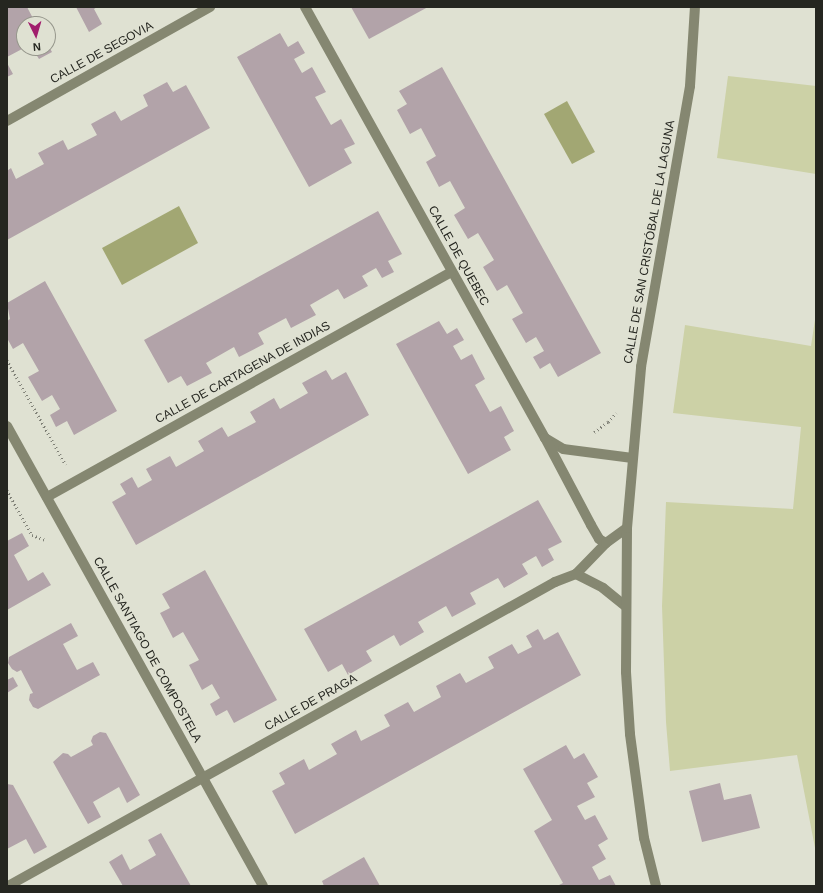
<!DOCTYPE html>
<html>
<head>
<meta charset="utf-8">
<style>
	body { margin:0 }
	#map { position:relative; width:823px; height:893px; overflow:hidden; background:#dfe1d2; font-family:Arial,sans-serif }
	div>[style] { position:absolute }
	.green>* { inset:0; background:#ccd1a6 }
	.water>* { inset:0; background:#a2a773 }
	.building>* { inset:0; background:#b2a3a9 }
	.path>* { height:2.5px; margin-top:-1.25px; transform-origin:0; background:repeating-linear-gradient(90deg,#808177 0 1px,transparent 0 4px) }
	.minor>* { height:10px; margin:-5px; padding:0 5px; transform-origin:5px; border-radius:5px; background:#858771 }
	span { translate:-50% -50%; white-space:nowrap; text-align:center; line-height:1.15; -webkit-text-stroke:3px #dfe1d2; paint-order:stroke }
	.street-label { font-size:12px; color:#252620 }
	.frame { position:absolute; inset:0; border:8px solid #252620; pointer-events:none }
	.north { position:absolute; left:16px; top:16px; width:40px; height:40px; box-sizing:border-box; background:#dfe1d2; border:1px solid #95968b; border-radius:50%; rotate:175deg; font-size:11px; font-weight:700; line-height:16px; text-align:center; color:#252620 }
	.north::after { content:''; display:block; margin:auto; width:14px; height:18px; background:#a11e6d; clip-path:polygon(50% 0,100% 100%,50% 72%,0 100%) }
</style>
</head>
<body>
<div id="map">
	<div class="green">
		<i style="clip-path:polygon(728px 76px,816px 86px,816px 174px,717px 158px)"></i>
		<i style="clip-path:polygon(816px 313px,816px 853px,797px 755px,670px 771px,666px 722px,662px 606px,666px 502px,793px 509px,801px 427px,673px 413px,685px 325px,811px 346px)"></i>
	</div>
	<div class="water">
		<i style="clip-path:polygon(567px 101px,595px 152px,572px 164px,544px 114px)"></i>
		<i style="clip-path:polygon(179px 206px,198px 243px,122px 285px,102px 248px)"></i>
	</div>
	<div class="building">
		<i style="clip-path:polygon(7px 7px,27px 7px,36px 24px,24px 24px,24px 48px,7px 57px)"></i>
		<i style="clip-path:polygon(76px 7px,97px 7px,94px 9px,102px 24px,89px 32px)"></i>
		<i style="clip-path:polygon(351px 7px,428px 7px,369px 39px)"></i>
		<i style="clip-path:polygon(280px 33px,288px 47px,298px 41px,305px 53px,294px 59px,302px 73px,312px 67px,326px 92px,315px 97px,331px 125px,341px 119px,355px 144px,344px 149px,352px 163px,309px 187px,237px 57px)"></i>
		<i style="clip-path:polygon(48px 45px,52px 52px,39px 59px,32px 48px,48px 48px)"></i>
		<i style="clip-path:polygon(7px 63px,13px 74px,7px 77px)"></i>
		<i style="clip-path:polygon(442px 67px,601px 353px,558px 377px,550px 363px,540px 369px,533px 357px,544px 351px,536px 337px,526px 343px,512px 319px,523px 313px,507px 285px,497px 291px,483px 267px,494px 260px,478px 233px,468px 239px,454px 215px,465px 208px,450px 181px,439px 187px,426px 162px,436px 156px,421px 128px,410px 134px,397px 110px,407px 104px,399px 91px)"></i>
		<i style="clip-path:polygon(167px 82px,173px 92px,186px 85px,210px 128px,7px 240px,7px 171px,11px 168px,16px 179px,44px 164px,38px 153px,63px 140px,68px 150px,97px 135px,91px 124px,115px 111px,121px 121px,148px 106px,143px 95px)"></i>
		<i style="clip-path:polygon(378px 211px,402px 254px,388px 261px,394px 272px,382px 278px,376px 268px,362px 276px,368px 286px,344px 299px,338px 289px,310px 305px,316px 315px,291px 328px,286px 318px,258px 333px,264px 344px,239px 357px,234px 347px,206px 363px,212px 373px,187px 386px,181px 376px,168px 383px,144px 340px)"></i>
		<i style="clip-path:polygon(45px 281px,117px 411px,74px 435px,67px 421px,56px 427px,50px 415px,60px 409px,52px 395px,42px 401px,28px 377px,39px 371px,23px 343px,13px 349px,7px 338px,7px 321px,10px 319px,7px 303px)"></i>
		<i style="clip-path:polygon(439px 321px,447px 334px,457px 328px,464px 340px,453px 346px,461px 360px,472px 354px,485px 379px,475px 385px,490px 412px,501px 406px,514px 431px,504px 437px,511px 450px,468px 474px,396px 344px)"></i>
		<i style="clip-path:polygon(326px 370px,332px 380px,346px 372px,369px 415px,136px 545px,112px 502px,126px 494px,120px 484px,132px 477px,138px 488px,152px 480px,146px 469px,170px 456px,176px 467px,204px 451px,198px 441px,222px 427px,228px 437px,256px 422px,250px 412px,274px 398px,280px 409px,308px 393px,302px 383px)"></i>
		<i style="clip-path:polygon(538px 500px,562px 542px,548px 549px,554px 560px,542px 567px,536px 556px,522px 564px,528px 574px,504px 588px,498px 578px,470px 593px,476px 604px,452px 617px,446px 606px,418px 622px,424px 632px,400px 646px,394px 635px,366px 651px,372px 661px,348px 675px,342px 664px,328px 672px,304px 629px)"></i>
		<i style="clip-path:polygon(22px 533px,29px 546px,14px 555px,28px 581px,43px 572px,51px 585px,7px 610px,7px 541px)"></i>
		<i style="clip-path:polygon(205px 570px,277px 700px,234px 723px,227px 710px,216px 716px,210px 704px,220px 698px,212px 684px,202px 690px,189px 665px,199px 660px,183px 632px,173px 638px,160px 613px,170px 608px,162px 594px)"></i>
		<i style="clip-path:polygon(71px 623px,78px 636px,63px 644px,77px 670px,93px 662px,100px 675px,38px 709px,33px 707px,29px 700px,30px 694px,33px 693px,21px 670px,17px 672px,12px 669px,8px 663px,9px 657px)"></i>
		<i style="clip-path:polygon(538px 629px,544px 640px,558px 632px,581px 675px,295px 834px,272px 791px,285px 784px,279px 773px,304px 759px,309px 770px,337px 754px,331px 744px,356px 730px,361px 741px,390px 726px,384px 715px,408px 702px,414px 712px,441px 697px,436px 686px,460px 673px,466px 683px,494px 668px,488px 657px,512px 644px,518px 654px,532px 647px,526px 636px)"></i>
		<i style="clip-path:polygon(13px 677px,18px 686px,7px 693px,7px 680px)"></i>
		<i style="clip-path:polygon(100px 732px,106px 733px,140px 795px,127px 803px,119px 787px,93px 802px,101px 817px,88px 824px,53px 762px,63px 753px,68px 754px,71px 757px,93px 745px,91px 741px,93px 736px)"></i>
		<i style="clip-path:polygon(566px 745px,574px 759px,584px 753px,598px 777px,587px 783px,595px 797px,577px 806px,585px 820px,595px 815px,608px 839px,598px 845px,606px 859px,592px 867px,599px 880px,610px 875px,616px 886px,557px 886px,563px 883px,534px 831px,552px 820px,523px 769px)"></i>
		<i style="clip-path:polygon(720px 783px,724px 800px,751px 794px,760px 828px,702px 842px,689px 791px)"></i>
		<i style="clip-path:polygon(7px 784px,13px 785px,47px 847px,34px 854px,26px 839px,7px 849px)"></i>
		<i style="clip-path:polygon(161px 833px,191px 886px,123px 886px,109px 862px,122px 854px,130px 870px,156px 855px,148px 840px)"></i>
		<i style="clip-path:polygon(364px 857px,380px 886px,324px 886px,322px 881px)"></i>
	</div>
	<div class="path">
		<i style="left:7px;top:360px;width:120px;rotate:60.7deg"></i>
		<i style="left:594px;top:432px;width:17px;rotate:-36deg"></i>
		<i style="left:608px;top:422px;width:12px;rotate:-48deg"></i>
		<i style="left:7px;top:490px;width:51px;rotate:60.9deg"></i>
		<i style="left:32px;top:535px;width:15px;rotate:20deg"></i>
	</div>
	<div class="minor">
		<i style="left:305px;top:7px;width:493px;rotate:60.9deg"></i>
		<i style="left:545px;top:438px;width:21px;rotate:31deg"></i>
		<i style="left:563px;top:449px;width:70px;rotate:7.4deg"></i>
		<i style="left:7px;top:121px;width:233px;rotate:-29.3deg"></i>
		<i style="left:7px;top:426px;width:526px;rotate:60.9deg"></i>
		<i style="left:545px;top:438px;width:98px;rotate:62.1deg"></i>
		<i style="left:591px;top:525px;width:16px;rotate:60deg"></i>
		<i style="left:599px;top:539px;width:8px;rotate:30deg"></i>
		<i style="left:47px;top:497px;width:462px;rotate:-29.1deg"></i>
		<i style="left:576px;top:574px;width:43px;rotate:-45.9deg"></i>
		<i style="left:606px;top:543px;width:26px;rotate:-36deg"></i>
		<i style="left:8px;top:886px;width:626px;rotate:-29.06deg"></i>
		<i style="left:555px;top:582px;width:22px;rotate:-21deg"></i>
		<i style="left:576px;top:574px;width:30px;rotate:27deg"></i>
		<i style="left:603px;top:588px;width:28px;rotate:39deg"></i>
		<i style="left:656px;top:886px;width:49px;rotate:-104deg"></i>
		<i style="left:644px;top:838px;width:105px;rotate:-97.7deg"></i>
		<i style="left:630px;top:734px;width:62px;rotate:-93.7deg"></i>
		<i style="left:626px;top:672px;width:144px;rotate:-89.6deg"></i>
		<i style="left:627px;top:528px;width:162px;rotate:-85deg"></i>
		<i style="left:641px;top:367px;width:285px;rotate:-80.1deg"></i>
		<i style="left:690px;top:86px;width:79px;rotate:-86.4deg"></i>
	</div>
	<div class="street-label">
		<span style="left:102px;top:53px;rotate:-29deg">CALLE DE SEGOVIA</span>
		<span style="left:650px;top:242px;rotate:-80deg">CALLE DE SAN CRISTÓBAL DE LA LAGUNA</span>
		<span style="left:458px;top:256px;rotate:61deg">CALLE DE QUEBEC</span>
		<span style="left:243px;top:373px;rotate:-29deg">CALLE DE CARTAGENA DE INDIAS</span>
		<span style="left:147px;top:650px;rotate:61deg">CALLE SANTIAGO DE COMPOSTELA</span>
		<span style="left:311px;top:703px;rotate:-29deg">CALLE DE PRAGA</span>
	</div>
	<div class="frame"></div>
	<div class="north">N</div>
</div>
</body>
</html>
